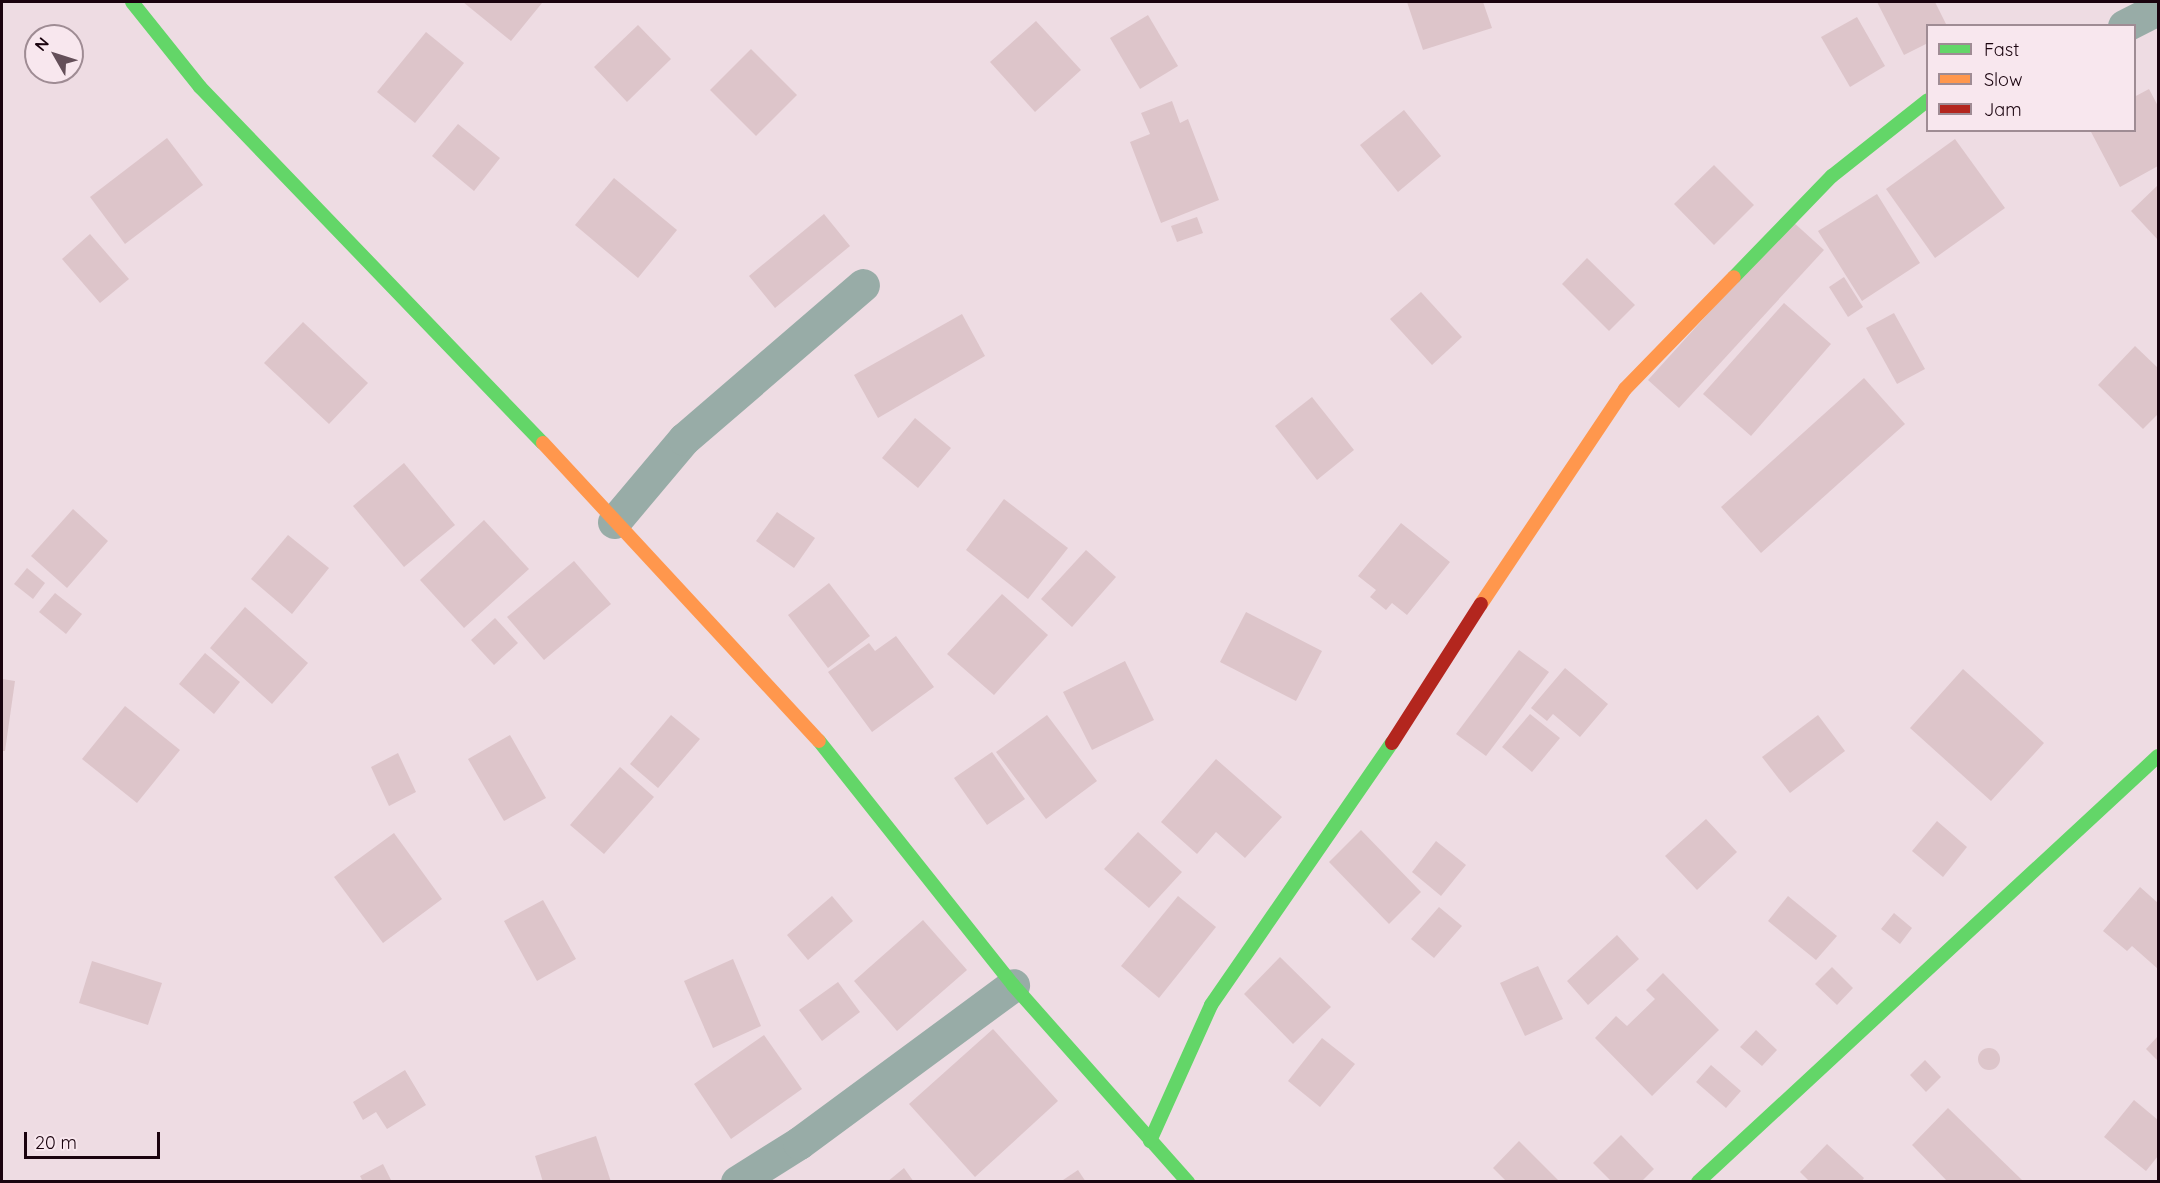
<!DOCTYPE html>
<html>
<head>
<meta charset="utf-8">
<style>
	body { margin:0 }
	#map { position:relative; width:2160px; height:1183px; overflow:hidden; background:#eedce3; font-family:Quicksand,sans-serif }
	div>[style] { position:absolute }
	.building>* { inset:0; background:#ddc5ca }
	.round { border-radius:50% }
	.street>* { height:33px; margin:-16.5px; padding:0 16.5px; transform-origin:16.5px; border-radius:16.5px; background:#98aca7 }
	.fast>* { height:14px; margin:-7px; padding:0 7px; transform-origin:7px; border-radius:7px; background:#63d668 }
	.slow>* { height:14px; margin:-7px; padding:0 7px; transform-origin:7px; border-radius:7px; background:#ff974d }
	.jam>* { height:14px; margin:-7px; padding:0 7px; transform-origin:7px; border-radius:7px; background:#b3261e }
	span { translate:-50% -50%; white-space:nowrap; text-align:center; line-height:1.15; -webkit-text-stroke:6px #f8e7ee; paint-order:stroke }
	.frame { position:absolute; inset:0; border:3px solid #1a030e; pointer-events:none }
	.legend { position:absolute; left:1926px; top:24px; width:210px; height:108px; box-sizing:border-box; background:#f8e7ee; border:2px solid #9f8c94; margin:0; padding:8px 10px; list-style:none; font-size:18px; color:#1a030e }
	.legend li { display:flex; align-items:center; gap:12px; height:30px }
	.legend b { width:30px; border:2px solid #9f8c94 }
	.north { position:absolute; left:24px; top:24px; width:60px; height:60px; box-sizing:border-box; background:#f8e7ee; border:2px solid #9f8c94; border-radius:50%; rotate:309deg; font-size:16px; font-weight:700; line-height:24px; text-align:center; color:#1a030e }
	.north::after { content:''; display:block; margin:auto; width:21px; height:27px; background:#644f59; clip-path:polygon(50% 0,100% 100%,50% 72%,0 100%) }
	.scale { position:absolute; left:24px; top:1132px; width:136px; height:27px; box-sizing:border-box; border:3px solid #1a030e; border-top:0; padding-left:8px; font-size:18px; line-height:21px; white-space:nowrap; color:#1a030e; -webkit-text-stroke:4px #f8e7ee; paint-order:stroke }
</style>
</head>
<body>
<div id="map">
	<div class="building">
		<i style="clip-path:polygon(463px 2px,540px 2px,542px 3px,511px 41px)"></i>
		<i style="clip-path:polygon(1407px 2px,1483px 2px,1492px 28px,1423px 50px)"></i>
		<i style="clip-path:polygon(1877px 2px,1935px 2px,1947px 26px,1928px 26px,1928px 43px,1904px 55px)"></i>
		<i style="clip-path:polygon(1148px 15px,1178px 66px,1140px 89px,1110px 38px)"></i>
		<i style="clip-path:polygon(1857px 17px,1885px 66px,1850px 87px,1821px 37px)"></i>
		<i style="clip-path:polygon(1036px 21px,1081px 70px,1035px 112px,990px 62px)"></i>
		<i style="clip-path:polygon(638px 25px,671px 59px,627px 102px,594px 67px)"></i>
		<i style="clip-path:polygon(426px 32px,464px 63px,415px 123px,377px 92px)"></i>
		<i style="clip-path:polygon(751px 49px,797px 95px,756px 136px,710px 90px)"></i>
		<i style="clip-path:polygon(2149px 89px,2158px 106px,2158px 166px,2120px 187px,2090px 130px,2134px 130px,2134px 97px)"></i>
		<i style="clip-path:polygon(1172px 101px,1180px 123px,1188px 119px,1219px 200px,1161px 223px,1130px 142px,1150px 134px,1141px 113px)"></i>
		<i style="clip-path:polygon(1404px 110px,1441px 156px,1398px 192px,1360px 145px)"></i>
		<i style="clip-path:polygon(458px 124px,500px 158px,474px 191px,432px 156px)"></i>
		<i style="clip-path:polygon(167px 138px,203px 185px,125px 244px,90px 197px)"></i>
		<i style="clip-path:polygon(1955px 139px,2005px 208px,1935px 258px,1886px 189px)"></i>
		<i style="clip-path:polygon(1714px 165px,1754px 205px,1714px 245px,1674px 204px)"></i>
		<i style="clip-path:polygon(614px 178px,677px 230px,638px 278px,575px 225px)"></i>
		<i style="clip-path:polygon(2158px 185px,2158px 240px,2131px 211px)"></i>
		<i style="clip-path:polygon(1877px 194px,1920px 263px,1862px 301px,1818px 231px)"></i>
		<i style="clip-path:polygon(824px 214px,850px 246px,775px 308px,749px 276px)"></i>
		<i style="clip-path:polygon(1197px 217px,1203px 233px,1177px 242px,1171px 226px)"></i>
		<i style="clip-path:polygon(1792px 221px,1824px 250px,1679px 408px,1648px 380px)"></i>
		<i style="clip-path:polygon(90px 234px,129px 279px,100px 303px,62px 259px)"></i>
		<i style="clip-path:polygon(1587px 258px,1635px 305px,1609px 331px,1562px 284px)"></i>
		<i style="clip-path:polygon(1844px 277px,1863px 307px,1848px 317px,1829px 287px)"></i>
		<i style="clip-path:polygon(1421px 292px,1462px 337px,1432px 365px,1390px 319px)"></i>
		<i style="clip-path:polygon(1784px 303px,1831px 344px,1751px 436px,1703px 394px)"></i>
		<i style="clip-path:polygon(1894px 313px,1925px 369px,1897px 384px,1866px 328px)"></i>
		<i style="clip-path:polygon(962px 314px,985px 356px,878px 418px,854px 375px)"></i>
		<i style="clip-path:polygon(303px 322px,368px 383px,329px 424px,264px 363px)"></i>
		<i style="clip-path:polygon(2135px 346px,2158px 368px,2158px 414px,2143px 429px,2098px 385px)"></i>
		<i style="clip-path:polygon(1864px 378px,1905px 424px,1761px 553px,1721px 507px)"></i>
		<i style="clip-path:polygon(1312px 397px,1354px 450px,1317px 480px,1275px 426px)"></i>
		<i style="clip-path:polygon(915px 418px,951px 448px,918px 488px,882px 458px)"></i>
		<i style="clip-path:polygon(404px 463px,455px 525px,404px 567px,353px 506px)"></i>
		<i style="clip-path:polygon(1004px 499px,1068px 548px,1028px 599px,966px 550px)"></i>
		<i style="clip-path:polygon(73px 509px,108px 541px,67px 588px,31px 556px)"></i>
		<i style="clip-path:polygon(777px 512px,815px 538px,794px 568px,756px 541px)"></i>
		<i style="clip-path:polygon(484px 520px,529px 569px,464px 628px,420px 580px)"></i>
		<i style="clip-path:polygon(1401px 523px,1450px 562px,1407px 615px,1392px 603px,1386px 610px,1370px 597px,1376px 590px,1358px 576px)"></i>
		<i style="clip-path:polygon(288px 535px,329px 568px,292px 614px,251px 579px)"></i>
		<i style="clip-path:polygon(1086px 550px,1116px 577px,1072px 627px,1041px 599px)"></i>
		<i style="clip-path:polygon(574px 561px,611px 604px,544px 660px,507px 617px)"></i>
		<i style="clip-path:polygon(27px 568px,45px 583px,33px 599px,14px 584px)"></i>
		<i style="clip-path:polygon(829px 583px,870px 636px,828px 668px,788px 615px)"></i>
		<i style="clip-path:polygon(55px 593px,82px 614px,66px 634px,39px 612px)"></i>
		<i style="clip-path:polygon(1002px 594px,1048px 635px,994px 695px,947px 654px)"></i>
		<i style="clip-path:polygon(245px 607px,308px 663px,272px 704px,210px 648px)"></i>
		<i style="clip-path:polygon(1246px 612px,1322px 651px,1296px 701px,1220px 662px)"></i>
		<i style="clip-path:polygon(495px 618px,518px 643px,494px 665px,471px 640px)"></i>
		<i style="clip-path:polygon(896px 636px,934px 687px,872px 732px,828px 672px,869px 643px,875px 651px)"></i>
		<i style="clip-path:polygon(1519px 650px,1549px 672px,1486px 756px,1456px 734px)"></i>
		<i style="clip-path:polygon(205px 653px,240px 682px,214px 714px,179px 684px)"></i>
		<i style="clip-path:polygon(1125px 661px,1154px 720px,1092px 750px,1063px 692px)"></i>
		<i style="clip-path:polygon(1565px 668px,1608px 704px,1580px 737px,1553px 714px,1547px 721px,1531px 708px)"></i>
		<i style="clip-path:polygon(1963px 669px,2044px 743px,1991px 801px,1910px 728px)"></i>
		<i style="clip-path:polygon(2px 679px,15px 681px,5px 751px,2px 751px)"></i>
		<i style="clip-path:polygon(125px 706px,180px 750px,137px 803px,82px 759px)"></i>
		<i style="clip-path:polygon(1530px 714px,1560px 738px,1532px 772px,1502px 747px)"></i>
		<i style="clip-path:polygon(671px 715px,700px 739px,658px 788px,630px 764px)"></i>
		<i style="clip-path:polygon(1047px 715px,1097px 781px,1046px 819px,996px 752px)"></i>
		<i style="clip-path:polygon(1818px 715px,1845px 751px,1790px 793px,1762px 757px)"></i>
		<i style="clip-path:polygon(510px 735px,546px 798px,504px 821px,468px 759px)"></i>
		<i style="clip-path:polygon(992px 752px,1025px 799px,987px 825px,954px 778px)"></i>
		<i style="clip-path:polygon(398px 753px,416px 792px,389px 806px,371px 767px)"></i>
		<i style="clip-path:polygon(1216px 759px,1282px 817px,1245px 858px,1216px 832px,1197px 854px,1161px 822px)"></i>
		<i style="clip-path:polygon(620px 767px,654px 797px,604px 854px,570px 825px)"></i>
		<i style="clip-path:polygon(1706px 819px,1737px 852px,1697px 890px,1665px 856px)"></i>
		<i style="clip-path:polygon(1937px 821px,1967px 847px,1943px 877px,1912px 851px)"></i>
		<i style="clip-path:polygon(1361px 830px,1421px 892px,1389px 924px,1329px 862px)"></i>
		<i style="clip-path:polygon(1138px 832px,1182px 872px,1149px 908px,1104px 869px)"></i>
		<i style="clip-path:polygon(394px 833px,442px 899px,383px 943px,334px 877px)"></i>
		<i style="clip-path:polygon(1436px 841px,1466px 865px,1441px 896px,1412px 872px)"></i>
		<i style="clip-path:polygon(2140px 887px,2158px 903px,2158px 969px,2132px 946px,2127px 951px,2103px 931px)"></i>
		<i style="clip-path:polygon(832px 896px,853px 921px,808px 960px,787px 935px)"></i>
		<i style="clip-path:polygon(1178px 896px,1216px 927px,1159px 998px,1121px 966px)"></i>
		<i style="clip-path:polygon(1788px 896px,1837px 936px,1816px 960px,1768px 921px)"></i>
		<i style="clip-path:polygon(543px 900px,576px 959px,537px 981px,504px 921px)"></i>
		<i style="clip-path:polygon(1439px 907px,1462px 926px,1434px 958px,1411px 939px)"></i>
		<i style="clip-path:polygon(1894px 913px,1912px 928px,1900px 944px,1881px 929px)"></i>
		<i style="clip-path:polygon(923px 920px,967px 970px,897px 1031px,854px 981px)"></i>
		<i style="clip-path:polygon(1617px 935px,1639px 959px,1588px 1005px,1567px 981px)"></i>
		<i style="clip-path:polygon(1280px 957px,1331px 1007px,1293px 1044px,1244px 994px)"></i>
		<i style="clip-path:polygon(733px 959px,761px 1026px,713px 1048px,684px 981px)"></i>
		<i style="clip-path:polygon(92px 961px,162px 983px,148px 1025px,79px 1003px)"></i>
		<i style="clip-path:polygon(1538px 966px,1563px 1019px,1525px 1036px,1500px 983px)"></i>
		<i style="clip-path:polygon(1832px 967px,1853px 988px,1837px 1005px,1815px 984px)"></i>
		<i style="clip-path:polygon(1663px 973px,1719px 1030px,1652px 1096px,1595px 1038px,1616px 1016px,1627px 1026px,1655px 999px,1646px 990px)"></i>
		<i style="clip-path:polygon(838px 982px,860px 1012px,822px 1041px,799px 1010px)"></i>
		<i style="clip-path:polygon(993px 1029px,1058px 1101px,975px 1177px,909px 1104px)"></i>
		<i style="clip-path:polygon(1756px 1030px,1777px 1050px,1762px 1066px,1740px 1047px)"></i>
		<i style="clip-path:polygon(764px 1035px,802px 1089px,731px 1139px,694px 1084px)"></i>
		<i style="clip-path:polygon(2158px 1036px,2158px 1061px,2146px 1049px)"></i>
		<i style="clip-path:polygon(1322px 1038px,1355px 1064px,1320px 1107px,1288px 1081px)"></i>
		<i class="round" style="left:1978px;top:1048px;width:22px;height:22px"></i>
		<i style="clip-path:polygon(1925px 1060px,1941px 1077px,1926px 1092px,1910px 1075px)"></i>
		<i style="clip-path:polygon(1711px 1065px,1741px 1091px,1726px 1108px,1696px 1082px)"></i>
		<i style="clip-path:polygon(405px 1070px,426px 1105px,387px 1129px,376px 1112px,363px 1120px,353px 1102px)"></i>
		<i style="clip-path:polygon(2134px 1100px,2158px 1120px,2158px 1156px,2146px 1171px,2104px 1137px)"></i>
		<i style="clip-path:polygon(1948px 1108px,2022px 1180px,2021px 1182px,1948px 1182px,1912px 1145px)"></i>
		<i style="clip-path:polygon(1621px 1135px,1654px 1169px,1641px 1182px,1612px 1182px,1593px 1163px)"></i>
		<i style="clip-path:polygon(596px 1136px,611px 1182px,543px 1182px,535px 1156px)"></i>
		<i style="clip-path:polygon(1519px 1141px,1560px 1182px,1507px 1182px,1493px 1168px)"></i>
		<i style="clip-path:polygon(1827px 1144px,1864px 1178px,1861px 1182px,1810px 1182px,1800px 1172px)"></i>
		<i style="clip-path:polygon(383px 1164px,392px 1182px,363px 1182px,360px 1176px)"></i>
		<i style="clip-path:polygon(904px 1168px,914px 1182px,887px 1182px)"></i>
		<i style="clip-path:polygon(1078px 1170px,1086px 1182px,1060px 1182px)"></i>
	</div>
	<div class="street">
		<i style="left:2124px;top:26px;width:38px;rotate:-27deg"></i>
		<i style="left:614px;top:522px;width:109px;rotate:-49.9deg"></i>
		<i style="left:684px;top:439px;width:236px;rotate:-40.7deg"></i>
		<i style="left:737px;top:1182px;width:73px;rotate:-32.2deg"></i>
		<i style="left:799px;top:1143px;width:266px;rotate:-36.4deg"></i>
	</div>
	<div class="fast">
		<i style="left:132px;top:2px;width:109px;rotate:51.3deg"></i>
		<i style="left:200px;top:87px;width:494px;rotate:46.1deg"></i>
		<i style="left:1734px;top:277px;width:141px;rotate:-45.9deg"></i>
		<i style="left:1832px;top:176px;width:122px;rotate:-38.4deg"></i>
		<i style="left:819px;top:741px;width:312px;rotate:51.5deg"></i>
		<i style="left:1013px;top:985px;width:264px;rotate:48.4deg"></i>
		<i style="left:1150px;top:1141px;width:149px;rotate:-65.8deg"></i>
		<i style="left:1211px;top:1005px;width:318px;rotate:-55.4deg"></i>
		<i style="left:1698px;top:1182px;width:627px;rotate:-42.8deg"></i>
	</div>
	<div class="slow">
		<i style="left:543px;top:443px;width:406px;rotate:47.2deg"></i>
		<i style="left:1481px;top:604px;width:259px;rotate:-56.2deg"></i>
		<i style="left:1625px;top:389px;width:156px;rotate:-45.8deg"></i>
	</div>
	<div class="jam">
		<i style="left:1392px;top:743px;width:165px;rotate:-57.4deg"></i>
	</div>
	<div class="frame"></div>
	<ul class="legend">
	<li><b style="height:8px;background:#63d668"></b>Fast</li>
	<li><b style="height:8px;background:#ff974d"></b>Slow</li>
	<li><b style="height:8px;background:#b3261e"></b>Jam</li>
	</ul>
	<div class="north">N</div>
	<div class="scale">20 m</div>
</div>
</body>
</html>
